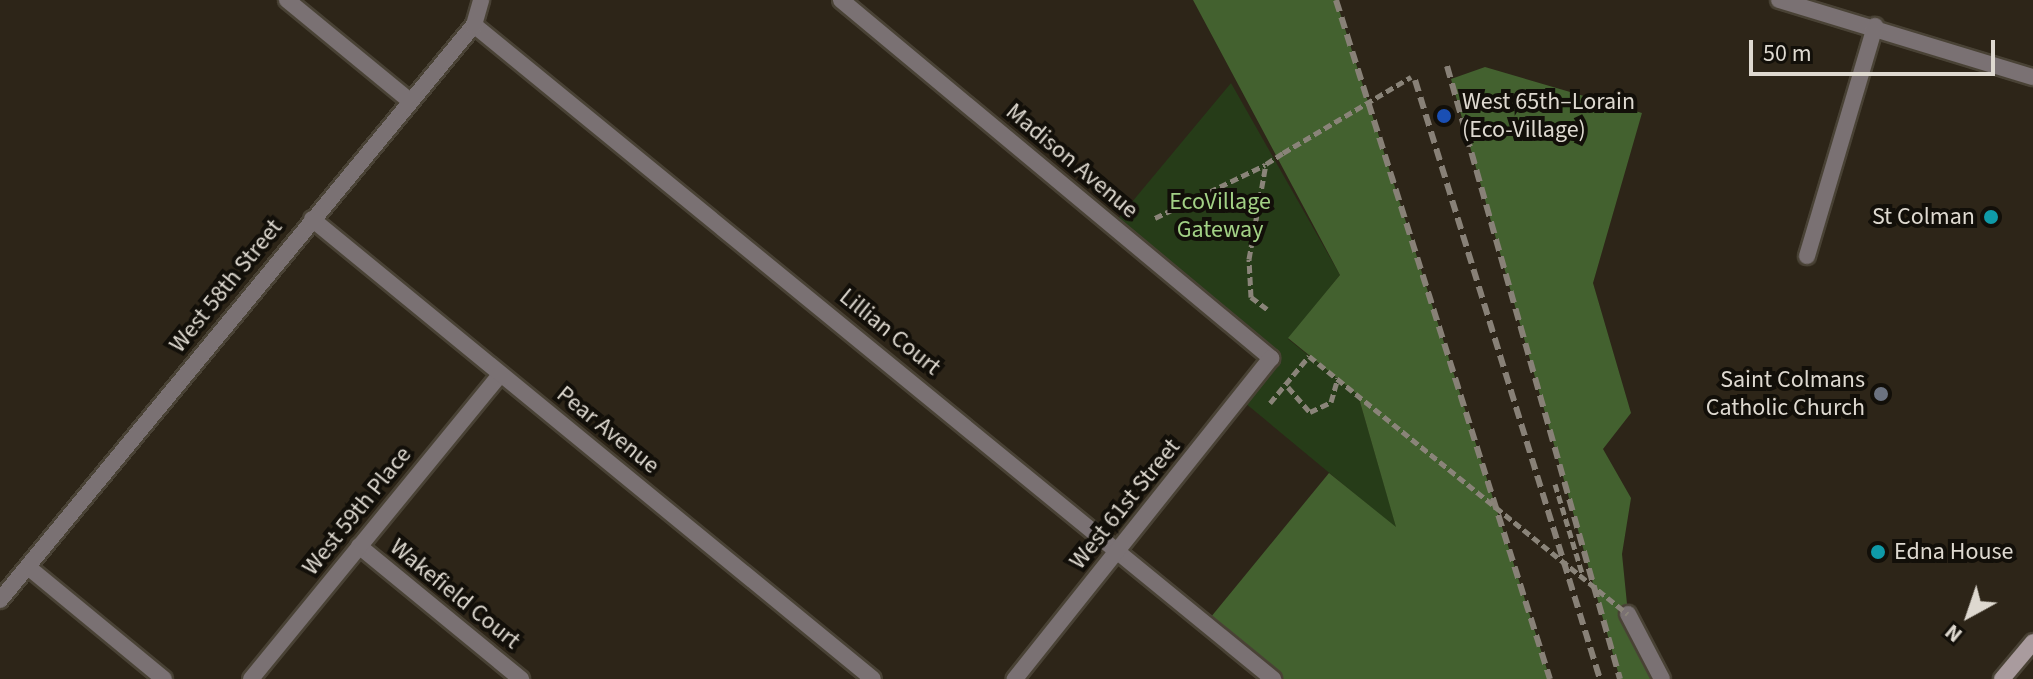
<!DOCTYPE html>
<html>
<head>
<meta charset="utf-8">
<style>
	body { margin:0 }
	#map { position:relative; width:2033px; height:679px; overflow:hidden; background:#2d2518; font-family:"Source Sans 3",sans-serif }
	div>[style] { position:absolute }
	.green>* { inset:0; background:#263c18 }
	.forest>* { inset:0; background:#43612f }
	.path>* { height:5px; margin-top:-2.5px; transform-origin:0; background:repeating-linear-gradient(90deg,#8a8479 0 8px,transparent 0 12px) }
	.roads { filter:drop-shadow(2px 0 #494235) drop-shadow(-2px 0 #494235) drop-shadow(0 2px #494235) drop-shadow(0 -2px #494235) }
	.lane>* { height:16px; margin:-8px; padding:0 8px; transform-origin:8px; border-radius:8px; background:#7a7173 }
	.street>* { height:16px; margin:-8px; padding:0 8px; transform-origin:8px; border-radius:8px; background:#7a7173 }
	.secondary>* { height:16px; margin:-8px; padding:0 8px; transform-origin:8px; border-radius:8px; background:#a99b9e }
	.rail>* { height:6px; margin-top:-3px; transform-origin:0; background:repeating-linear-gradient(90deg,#888177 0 12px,transparent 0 18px) }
	.path-bridge>* { height:5px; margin-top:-2.5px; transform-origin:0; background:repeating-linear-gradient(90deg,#8a8479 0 8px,transparent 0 12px) }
	.dots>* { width:22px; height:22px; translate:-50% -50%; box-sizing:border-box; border:4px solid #120f09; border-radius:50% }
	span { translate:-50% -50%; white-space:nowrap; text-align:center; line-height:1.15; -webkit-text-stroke:8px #120f09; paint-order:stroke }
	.poi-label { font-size:24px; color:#ded9d0 }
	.left { translate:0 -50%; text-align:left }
	.right { translate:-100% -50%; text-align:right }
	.street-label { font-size:24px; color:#ded9d0 }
	.park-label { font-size:24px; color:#a2d185 }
	.north { position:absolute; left:1929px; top:575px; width:80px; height:80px; -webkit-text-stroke:6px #120f09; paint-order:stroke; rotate:220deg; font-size:22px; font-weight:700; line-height:32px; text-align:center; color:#ded9d0 }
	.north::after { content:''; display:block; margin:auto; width:28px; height:36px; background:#ded9d0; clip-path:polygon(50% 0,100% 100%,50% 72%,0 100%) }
	.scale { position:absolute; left:1749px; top:40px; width:246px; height:36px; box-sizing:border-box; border:4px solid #ded9d0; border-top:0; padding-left:10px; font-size:24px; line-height:28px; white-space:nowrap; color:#ded9d0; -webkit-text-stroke:6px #120f09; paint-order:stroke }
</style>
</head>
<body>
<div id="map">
	<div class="green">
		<i style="clip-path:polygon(1231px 83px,1340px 275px,1288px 339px,1358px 395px,1397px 529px,1239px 398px,1271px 359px,1112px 226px)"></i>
	</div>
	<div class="forest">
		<i style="clip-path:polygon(1193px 0,1336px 0,1550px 679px,1273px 679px,1206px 623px,1329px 473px,1396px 527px,1358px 395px,1288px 338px,1340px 275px)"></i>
		<i style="clip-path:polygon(1485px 67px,1642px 113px,1593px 283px,1631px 413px,1603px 449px,1631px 498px,1622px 554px,1628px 614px,1662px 679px,1620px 679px,1451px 79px)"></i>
	</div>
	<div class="path">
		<i style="left:1155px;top:218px;width:122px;rotate:-25.7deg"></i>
		<i style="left:1267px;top:309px;width:20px;rotate:-143deg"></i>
		<i style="left:1251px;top:297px;width:38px;rotate:-93deg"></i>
		<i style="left:1249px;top:259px;width:97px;rotate:-79.9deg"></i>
		<i style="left:1266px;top:164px;width:20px;rotate:-33deg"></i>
		<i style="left:1288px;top:387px;width:33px;rotate:49deg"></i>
		<i style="left:1310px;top:412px;width:23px;rotate:-25deg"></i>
		<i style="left:1331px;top:402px;width:25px;rotate:-74deg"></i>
		<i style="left:1270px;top:403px;width:61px;rotate:-50.3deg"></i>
		<i style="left:1555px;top:484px;width:96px;rotate:73.1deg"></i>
	</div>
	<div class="roads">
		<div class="lane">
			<i style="left:474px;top:25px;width:1033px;rotate:39.3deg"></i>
			<i style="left:359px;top:546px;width:210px;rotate:39.4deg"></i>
			<i style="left:251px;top:679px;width:394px;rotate:-50.7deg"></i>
		</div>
		<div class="street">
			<i style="left:287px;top:0;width:159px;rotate:39.4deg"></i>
			<i style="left:841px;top:0;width:560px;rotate:39.78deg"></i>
			<i style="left:1271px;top:358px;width:411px;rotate:128.6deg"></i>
			<i style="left:1779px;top:0;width:265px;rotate:16.9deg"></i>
			<i style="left:312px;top:219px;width:725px;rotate:39.35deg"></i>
			<i style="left:1807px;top:256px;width:240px;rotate:-73.5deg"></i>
			<i style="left:28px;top:567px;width:176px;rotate:39.5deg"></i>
			<i style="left:0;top:600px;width:745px;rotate:-50.5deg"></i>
			<i style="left:474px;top:25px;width:26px;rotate:-74deg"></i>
			<i style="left:1628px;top:614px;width:73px;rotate:62.4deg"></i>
		</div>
		<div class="secondary">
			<i style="left:2002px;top:679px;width:48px;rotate:-50deg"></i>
		</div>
	</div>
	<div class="rail">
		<i style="left:1336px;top:0;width:712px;rotate:72.51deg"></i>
		<i style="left:1447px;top:66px;width:637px;rotate:74.24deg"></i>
		<i style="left:1415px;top:80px;width:627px;rotate:72.84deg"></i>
	</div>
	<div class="path-bridge">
		<i style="left:1283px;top:153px;width:149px;rotate:-30.7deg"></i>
		<i style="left:1309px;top:356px;width:410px;rotate:39deg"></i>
	</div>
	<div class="dots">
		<i style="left:1444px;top:116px;background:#1a4fb4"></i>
		<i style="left:1991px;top:217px;background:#0f9aa8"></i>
		<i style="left:1881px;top:394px;background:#6b7280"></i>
		<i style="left:1878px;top:552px;background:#0f9aa8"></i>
	</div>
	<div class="poi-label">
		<span class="left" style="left:1462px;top:116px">West 65th–Lorain<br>(Eco-Village)</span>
		<span class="right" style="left:1975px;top:217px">St Colman</span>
		<span class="right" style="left:1865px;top:394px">Saint Colmans<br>Catholic Church</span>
		<span class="left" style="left:1894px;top:552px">Edna House</span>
	</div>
	<div class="street-label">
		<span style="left:1072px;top:161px;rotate:40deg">Madison Avenue</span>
		<span style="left:226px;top:286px;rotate:-51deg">West 58th Street</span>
		<span style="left:890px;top:332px;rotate:39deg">Lillian Court</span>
		<span style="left:608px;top:430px;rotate:39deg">Pear Avenue</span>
		<span style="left:1125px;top:504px;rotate:-51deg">West 61st Street</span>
		<span style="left:357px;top:511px;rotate:-51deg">West 59th Place</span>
		<span style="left:455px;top:594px;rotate:39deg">Wakefield Court</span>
	</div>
	<div class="park-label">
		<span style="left:1220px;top:216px">EcoVillage<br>Gateway</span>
	</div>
	<div class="north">N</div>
	<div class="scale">50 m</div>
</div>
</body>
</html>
